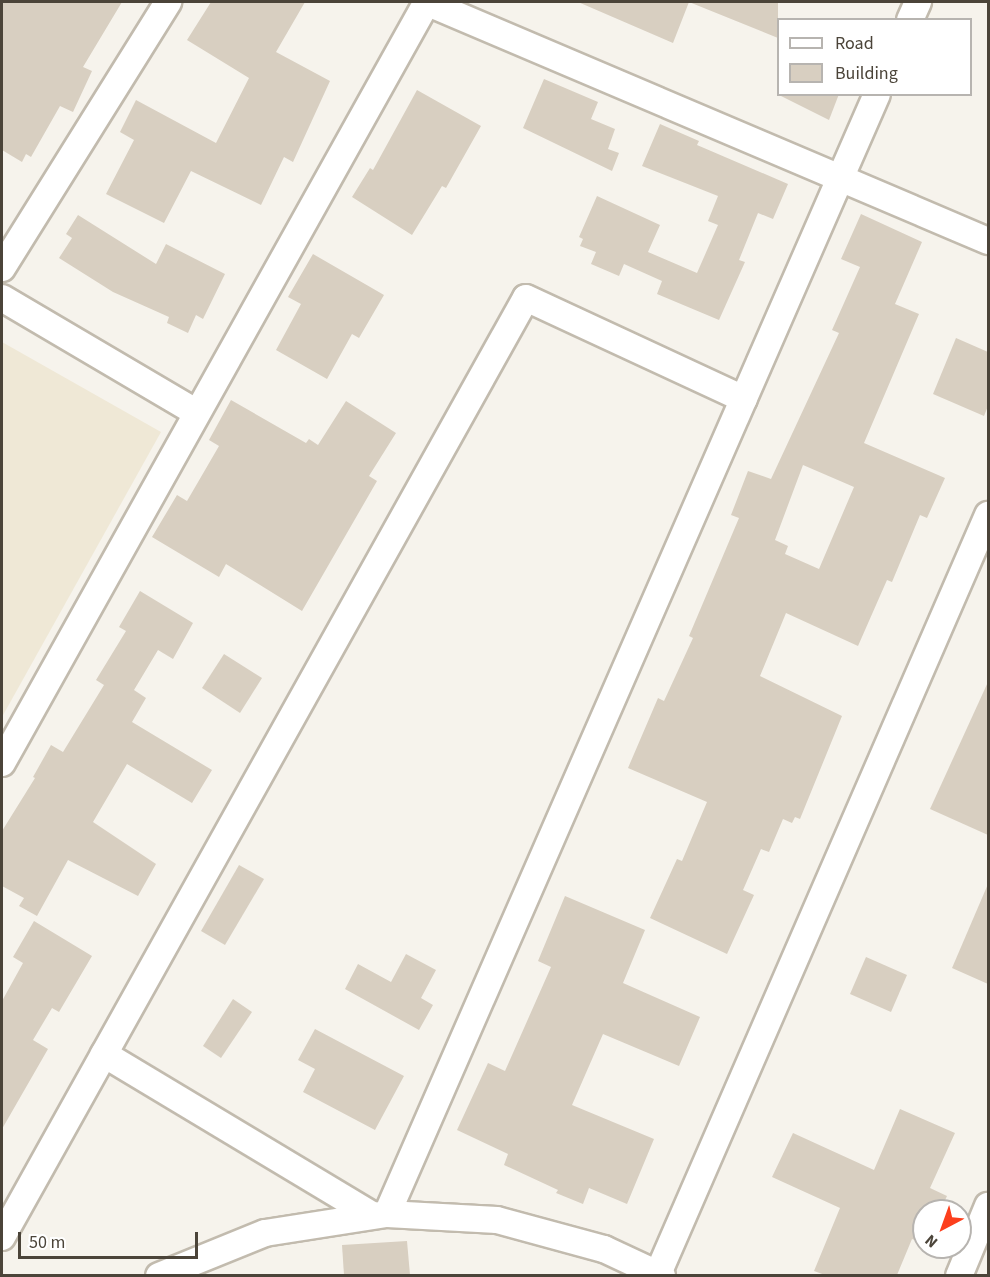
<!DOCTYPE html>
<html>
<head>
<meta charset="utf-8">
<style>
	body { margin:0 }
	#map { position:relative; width:990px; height:1277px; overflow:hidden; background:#f6f3ec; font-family:"Source Sans 3",sans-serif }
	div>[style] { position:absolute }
	.education>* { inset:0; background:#efe8d6 }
	.building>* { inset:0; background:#d8cfc1 }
	.roads { filter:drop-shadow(2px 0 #c2bbae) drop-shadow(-2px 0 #c2bbae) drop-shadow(0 2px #c2bbae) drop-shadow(0 -2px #c2bbae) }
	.street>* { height:26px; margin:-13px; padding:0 13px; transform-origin:13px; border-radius:13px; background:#fff }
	span { translate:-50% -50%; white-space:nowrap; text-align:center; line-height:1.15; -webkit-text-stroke:4.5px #fff; paint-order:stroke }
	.frame { position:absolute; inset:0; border:3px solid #4b4439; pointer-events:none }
	.legend { position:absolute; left:777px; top:18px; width:195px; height:78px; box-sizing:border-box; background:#fff; border:2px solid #b7b4b0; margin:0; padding:8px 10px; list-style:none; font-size:18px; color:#4b4439 }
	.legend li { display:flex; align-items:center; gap:12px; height:30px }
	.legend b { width:30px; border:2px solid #b7b4b0 }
	.north { position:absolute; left:912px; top:1199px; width:60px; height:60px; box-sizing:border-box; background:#fff; border:2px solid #b7b4b0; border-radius:50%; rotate:221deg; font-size:16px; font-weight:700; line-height:24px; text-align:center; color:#4b4439 }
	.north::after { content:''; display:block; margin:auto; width:21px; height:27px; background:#fc3f1d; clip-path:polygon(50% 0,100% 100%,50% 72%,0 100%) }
	.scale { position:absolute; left:18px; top:1232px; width:180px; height:27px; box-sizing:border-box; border:3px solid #4b4439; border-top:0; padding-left:8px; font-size:18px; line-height:21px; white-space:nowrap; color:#4b4439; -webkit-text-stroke:4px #fff; paint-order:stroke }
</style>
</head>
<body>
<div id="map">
	<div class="education">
		<i style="clip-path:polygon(2px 342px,161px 432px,2px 717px)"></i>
	</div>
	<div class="building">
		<i style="clip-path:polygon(2px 2px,122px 2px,83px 67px,92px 71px,73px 112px,60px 106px,31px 157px,26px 154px,22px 162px,2px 150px)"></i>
		<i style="clip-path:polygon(211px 2px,305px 2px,276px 52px,330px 81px,293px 162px,284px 157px,261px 205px,191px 171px,164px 223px,106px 194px,134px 140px,120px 132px,136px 100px,216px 143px,249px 78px,187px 40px)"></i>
		<i style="clip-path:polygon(578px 2px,778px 2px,778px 38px,689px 2px,673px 43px)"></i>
		<i style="clip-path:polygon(544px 79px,598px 102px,591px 119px,615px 129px,608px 149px,619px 153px,612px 171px,523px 128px)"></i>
		<i style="clip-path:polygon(417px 90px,481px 126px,446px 188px,442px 186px,412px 235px,352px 197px,370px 168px,373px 170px)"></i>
		<i style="clip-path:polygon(777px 94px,839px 94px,829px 120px)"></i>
		<i style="clip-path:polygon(660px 124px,699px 141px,697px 145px,788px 184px,773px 219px,758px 213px,739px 260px,745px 262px,719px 320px,657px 294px,662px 281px,624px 264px,619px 276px,591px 264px,596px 252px,580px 246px,583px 239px,579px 237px,597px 196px,660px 225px,648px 252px,697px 273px,718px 225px,708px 221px,718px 196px,642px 166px)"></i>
		<i style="clip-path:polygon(evenodd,861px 214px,922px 242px,895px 304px,919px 314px,864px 443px,945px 478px,927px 518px,920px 515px,892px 582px,887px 580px,858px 646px,786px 613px,760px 676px,842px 716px,800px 819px,795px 817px,792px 823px,783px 819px,769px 852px,761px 849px,743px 890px,754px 895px,727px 954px,650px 918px,677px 859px,682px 861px,707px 802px,628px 768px,658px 698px,664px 701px,693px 638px,689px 636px,739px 518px,731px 515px,748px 471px,771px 479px,839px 333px,832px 330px,860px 267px,841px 259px,861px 214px,803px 465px,854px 487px,819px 569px,785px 554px,788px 546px,775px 540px,803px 465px)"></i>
		<i style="clip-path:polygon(78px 215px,156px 264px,166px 244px,225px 274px,203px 319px,196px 315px,188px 333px,167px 323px,169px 317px,113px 292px,59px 258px,72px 238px,66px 234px)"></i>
		<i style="clip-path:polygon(313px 254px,384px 295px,359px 338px,352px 334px,327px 379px,276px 350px,301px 304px,288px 297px)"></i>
		<i style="clip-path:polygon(956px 338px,988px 352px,988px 406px,984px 416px,933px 394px)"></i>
		<i style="clip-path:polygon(231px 400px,306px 443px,309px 439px,318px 445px,346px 401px,396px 433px,369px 476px,377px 481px,302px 611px,226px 564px,219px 577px,152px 537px,177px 495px,187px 501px,219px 446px,209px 440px)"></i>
		<i style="clip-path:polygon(140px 591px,193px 623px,173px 659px,158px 650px,134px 690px,146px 698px,132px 722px,212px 770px,192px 803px,127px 764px,93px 822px,156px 864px,138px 896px,68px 860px,37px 916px,19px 906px,24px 898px,2px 886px,2px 831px,35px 778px,33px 777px,51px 745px,63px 752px,104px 685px,96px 680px,126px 631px,119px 627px)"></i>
		<i style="clip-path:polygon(224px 654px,262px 678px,240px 713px,202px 688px)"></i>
		<i style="clip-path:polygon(988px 682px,988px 835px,930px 809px)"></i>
		<i style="clip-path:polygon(239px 865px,264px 879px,225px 945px,201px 931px)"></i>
		<i style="clip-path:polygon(988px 884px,988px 984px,952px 968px)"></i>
		<i style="clip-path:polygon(565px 896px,645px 930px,623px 983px,700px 1017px,679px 1066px,603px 1034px,572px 1105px,654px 1139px,627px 1204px,589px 1188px,583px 1204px,556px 1193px,558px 1190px,504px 1165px,508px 1154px,457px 1130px,488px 1063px,505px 1071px,551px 967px,538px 961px)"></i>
		<i style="clip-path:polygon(34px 921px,92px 956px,59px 1012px,52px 1008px,33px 1040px,48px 1049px,2px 1129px,2px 1001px,23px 963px,13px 957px)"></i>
		<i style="clip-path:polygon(406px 954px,436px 970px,421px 998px,433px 1005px,419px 1030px,345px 989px,358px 964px,391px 982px)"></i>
		<i style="clip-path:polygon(866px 957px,907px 975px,891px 1012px,850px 994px)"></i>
		<i style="clip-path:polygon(233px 999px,252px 1012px,221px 1058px,203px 1046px)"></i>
		<i style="clip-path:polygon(315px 1029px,404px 1076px,375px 1130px,303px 1092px,315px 1069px,298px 1060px)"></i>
		<i style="clip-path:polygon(900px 1109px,955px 1133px,930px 1188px,947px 1196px,940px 1211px,924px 1211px,924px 1244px,912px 1239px,897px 1275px,825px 1275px,814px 1271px,840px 1208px,772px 1177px,793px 1133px,874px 1170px)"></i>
		<i style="clip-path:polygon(407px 1241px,410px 1275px,344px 1275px,342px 1245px)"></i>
	</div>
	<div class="roads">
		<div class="street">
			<i style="left:426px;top:2px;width:611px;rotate:23.04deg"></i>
			<i style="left:910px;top:20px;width:20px;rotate:-66deg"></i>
			<i style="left:2px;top:268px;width:314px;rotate:-58deg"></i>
			<i style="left:2px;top:298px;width:226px;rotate:30.5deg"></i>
			<i style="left:2px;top:763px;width:872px;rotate:-60.82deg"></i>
			<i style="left:104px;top:1054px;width:313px;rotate:31deg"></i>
			<i style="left:387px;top:1214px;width:1222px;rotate:-66.37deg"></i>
			<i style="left:2px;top:1237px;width:1075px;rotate:-60.84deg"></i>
			<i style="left:526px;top:298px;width:240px;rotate:24.9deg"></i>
			<i style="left:159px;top:1276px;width:114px;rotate:-22.1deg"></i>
			<i style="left:265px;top:1233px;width:123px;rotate:-8.9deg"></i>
			<i style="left:387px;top:1214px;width:110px;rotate:3.1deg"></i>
			<i style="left:497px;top:1220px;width:111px;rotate:15.2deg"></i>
			<i style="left:604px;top:1249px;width:64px;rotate:25deg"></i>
			<i style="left:657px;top:1276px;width:830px;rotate:-66.49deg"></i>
			<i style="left:959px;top:1276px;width:76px;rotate:-67.5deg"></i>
		</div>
	</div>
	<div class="frame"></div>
	<ul class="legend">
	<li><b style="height:8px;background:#fff"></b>Road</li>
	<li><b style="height:16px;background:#d8cfc1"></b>Building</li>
	</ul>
	<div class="north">N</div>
	<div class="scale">50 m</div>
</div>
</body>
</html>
